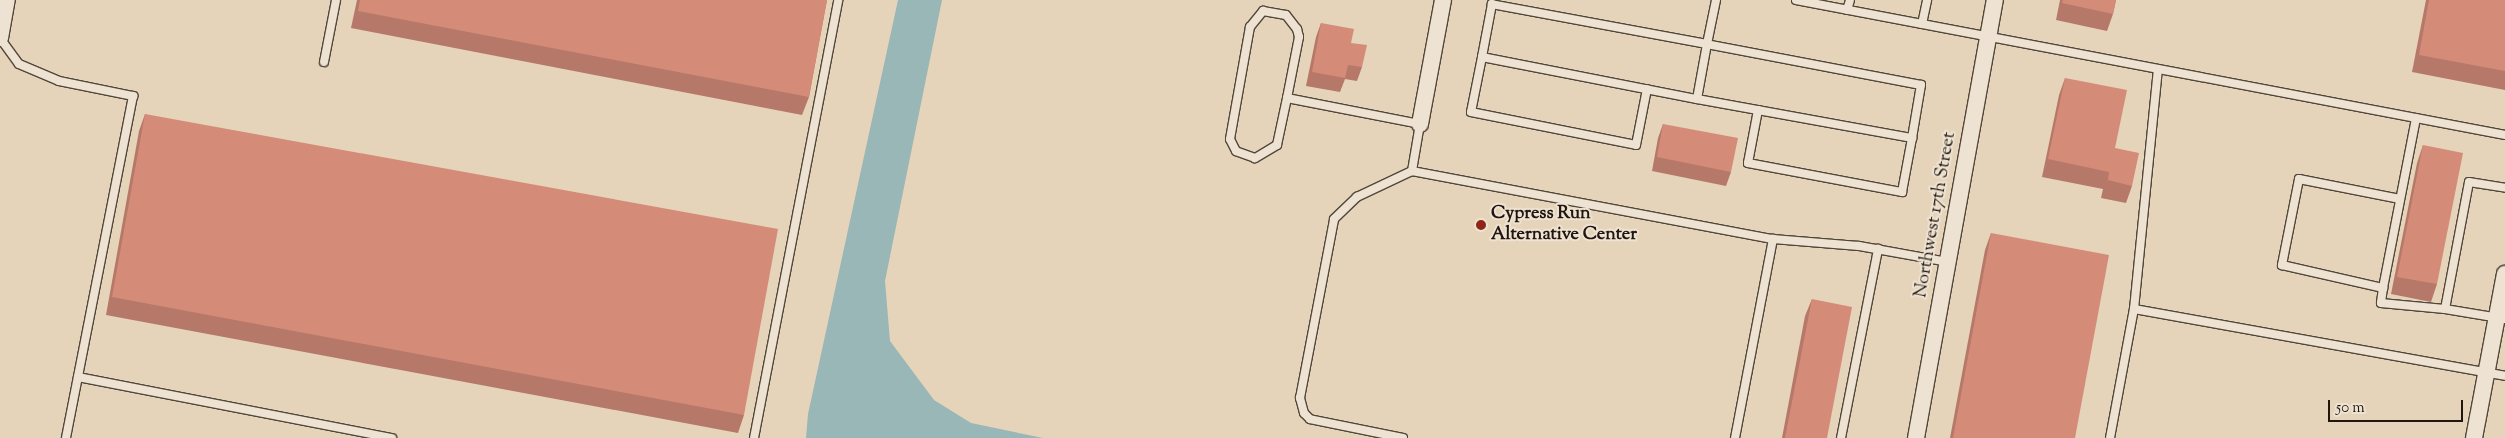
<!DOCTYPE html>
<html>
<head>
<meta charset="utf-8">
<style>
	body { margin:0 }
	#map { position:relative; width:2505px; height:438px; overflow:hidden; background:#e5d4ba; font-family:"Sorts Mill Goudy",serif }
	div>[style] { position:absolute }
	.water>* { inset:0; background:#98b7b6 }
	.roads { filter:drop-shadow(1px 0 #51463a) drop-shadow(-1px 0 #51463a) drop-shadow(0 1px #51463a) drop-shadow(0 -1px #51463a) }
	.service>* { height:8px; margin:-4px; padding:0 4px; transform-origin:4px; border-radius:4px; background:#eee3d2 }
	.minor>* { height:16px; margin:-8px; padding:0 8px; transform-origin:8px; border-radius:8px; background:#eee3d2 }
	.wall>* { inset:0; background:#b67868 }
	.building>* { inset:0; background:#d48c79 }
	.dots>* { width:14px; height:14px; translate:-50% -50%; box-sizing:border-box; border:2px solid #eee3d2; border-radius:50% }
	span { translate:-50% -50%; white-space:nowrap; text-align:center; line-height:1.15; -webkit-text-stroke:4px #eee3d2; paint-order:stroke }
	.poi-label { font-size:18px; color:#20160f; font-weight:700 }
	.left { translate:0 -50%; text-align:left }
	.street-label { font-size:18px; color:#20160f }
	.scale { position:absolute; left:2328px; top:400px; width:135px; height:22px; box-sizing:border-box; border:2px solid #20160f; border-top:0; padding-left:6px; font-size:15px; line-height:18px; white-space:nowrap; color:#20160f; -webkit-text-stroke:4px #eee3d2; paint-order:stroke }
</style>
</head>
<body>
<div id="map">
	<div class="water">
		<i style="clip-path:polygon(898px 0,942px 0,885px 281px,890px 341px,934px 400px,971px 423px,1043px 438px,806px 438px,808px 414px)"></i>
	</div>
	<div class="roads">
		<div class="service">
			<i style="left:1796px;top:0;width:722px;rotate:10.78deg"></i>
			<i style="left:1847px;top:10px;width:10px;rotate:-73deg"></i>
			<i style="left:1922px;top:24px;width:25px;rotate:-78deg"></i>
			<i style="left:0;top:38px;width:32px;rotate:54deg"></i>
			<i style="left:19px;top:64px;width:43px;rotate:23deg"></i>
			<i style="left:59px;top:81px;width:76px;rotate:11.5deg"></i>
			<i style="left:133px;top:96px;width:349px;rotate:101.1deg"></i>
			<i style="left:1482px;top:57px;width:56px;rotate:101.3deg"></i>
			<i style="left:1471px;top:112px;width:168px;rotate:11.3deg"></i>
			<i style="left:1636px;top:145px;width:57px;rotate:-78.9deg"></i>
			<i style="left:324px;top:62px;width:63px;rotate:-79deg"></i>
			<i style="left:1287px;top:98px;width:48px;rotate:102deg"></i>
			<i style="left:1277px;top:145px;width:26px;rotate:149deg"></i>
			<i style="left:1255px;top:158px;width:20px;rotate:-160deg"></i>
			<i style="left:1236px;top:151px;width:13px;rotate:-117deg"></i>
			<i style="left:1230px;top:139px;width:114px;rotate:-79.9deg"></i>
			<i style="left:1250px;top:27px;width:21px;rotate:-51deg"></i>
			<i style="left:1263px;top:11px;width:23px;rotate:10deg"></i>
			<i style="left:1286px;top:15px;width:18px;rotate:52deg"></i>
			<i style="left:1297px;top:29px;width:8px;rotate:76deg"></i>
			<i style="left:1299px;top:37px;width:62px;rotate:101.1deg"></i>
			<i style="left:1287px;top:98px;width:136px;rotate:11.1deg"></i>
			<i style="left:1420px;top:124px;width:48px;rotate:99.7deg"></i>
			<i style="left:1412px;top:171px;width:367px;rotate:10.7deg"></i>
			<i style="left:1773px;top:239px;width:86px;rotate:4.7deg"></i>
			<i style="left:1859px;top:246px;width:90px;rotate:10.2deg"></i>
			<i style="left:1697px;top:99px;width:219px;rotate:10.3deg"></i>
			<i style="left:1912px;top:138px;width:54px;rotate:-80.4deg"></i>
			<i style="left:1921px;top:85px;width:218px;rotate:-169.2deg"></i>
			<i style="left:1707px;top:44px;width:219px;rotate:-169.5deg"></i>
			<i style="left:1492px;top:4px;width:54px;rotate:100.7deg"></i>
			<i style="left:1482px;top:57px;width:219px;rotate:11.1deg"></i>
			<i style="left:1697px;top:99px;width:56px;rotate:-79.7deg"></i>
			<i style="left:1707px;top:44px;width:45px;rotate:-78.4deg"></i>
			<i style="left:1758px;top:110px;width:54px;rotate:100.7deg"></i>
			<i style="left:1748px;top:163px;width:157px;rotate:10.7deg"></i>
			<i style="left:1902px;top:192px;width:55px;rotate:-79.5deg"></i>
			<i style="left:2400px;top:199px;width:103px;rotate:-168.8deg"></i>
			<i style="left:2299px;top:179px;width:88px;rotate:101.2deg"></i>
			<i style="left:2282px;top:265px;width:104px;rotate:12.8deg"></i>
			<i style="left:2383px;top:288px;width:173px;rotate:-79deg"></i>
			<i style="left:2383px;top:288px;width:15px;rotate:98deg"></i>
			<i style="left:2381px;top:303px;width:64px;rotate:5.4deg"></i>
			<i style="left:2445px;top:309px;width:61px;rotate:9.5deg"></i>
			<i style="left:2134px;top:309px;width:241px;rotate:-84.3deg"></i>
			<i style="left:2445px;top:309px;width:129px;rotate:-79.3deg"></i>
			<i style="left:2469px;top:182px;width:36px;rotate:9deg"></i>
			<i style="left:78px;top:377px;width:320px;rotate:11deg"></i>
			<i style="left:754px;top:438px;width:446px;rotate:-79.1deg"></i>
			<i style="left:1403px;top:438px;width:95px;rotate:-168.5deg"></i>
			<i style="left:1310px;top:419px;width:8px;rotate:-135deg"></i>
			<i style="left:1304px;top:413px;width:16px;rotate:-105deg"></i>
			<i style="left:1300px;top:398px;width:182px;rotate:-79.2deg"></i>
			<i style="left:1334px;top:219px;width:32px;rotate:-44deg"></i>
			<i style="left:1357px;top:197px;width:61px;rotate:-25.3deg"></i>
			<i style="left:1735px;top:438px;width:203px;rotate:-79.2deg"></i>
			<i style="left:1841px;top:438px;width:193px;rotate:-78.9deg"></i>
			<i style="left:2110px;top:438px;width:131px;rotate:-79.5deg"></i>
			<i style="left:2134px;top:309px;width:377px;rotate:10.2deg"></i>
		</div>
		<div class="minor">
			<i style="left:0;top:38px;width:39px;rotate:-80deg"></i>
			<i style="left:1420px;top:124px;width:126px;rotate:-79.5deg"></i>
			<i style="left:1916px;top:438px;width:445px;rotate:-79.8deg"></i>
			<i style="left:2474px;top:438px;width:167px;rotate:-79.3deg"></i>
		</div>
	</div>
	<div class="wall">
		<i style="clip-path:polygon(357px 0,827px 0,809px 97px,802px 115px,351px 28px)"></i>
		<i style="clip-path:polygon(2060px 0,2116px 0,2113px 14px,2107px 31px,2056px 20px)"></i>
		<i style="clip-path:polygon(2426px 0,2505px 0,2505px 90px,2412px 72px)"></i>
		<i style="clip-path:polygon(1321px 23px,1351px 43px,1362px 67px,1357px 81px,1345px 79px,1340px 92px,1306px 86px,1316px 37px)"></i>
		<i style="clip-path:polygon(2065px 78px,2115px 148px,2132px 186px,2126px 203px,2101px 198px,2103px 189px,2042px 177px,2059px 95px)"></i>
		<i style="clip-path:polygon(145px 114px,744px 415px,738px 433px,106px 315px,139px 131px)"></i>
		<i style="clip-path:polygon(1663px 124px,1731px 172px,1726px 186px,1652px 171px,1658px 138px)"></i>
		<i style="clip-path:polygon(2423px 145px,2437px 284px,2431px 302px,2391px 294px,2417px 163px)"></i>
		<i style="clip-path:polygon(1991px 233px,2075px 438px,1950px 438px,1985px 250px)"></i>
		<i style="clip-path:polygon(1812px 299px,1827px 438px,1782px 438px,1805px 316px)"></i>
	</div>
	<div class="building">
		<i style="clip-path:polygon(360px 0,827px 0,809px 97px,358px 11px)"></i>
		<i style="clip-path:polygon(2063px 0,2116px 0,2113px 14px,2062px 3px)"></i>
		<i style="clip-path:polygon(2429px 0,2505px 0,2505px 71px,2419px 55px)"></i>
		<i style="clip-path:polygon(1321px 23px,1354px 29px,1351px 43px,1367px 45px,1362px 67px,1348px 65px,1345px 78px,1312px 72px)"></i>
		<i style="clip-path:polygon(2065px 78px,2127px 90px,2115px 148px,2139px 153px,2132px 186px,2108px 180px,2109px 172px,2048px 159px)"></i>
		<i style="clip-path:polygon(145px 114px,778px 229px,744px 415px,112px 297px)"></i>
		<i style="clip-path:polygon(1663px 124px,1738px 138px,1731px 172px,1657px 157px)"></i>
		<i style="clip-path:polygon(2423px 145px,2463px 153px,2437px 284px,2397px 277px)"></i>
		<i style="clip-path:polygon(1991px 233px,2109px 255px,2075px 438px,1953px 438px)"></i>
		<i style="clip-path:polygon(1812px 299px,1852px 307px,1827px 438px,1785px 438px)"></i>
	</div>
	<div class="dots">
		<i style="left:1481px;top:225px;background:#8f2418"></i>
	</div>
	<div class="poi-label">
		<span class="left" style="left:1491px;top:225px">Cypress Run<br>Alternative Center</span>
	</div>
	<div class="street-label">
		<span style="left:1936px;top:215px;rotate:-80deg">Northwest 17th Street</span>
	</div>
	<div class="scale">50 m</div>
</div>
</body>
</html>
